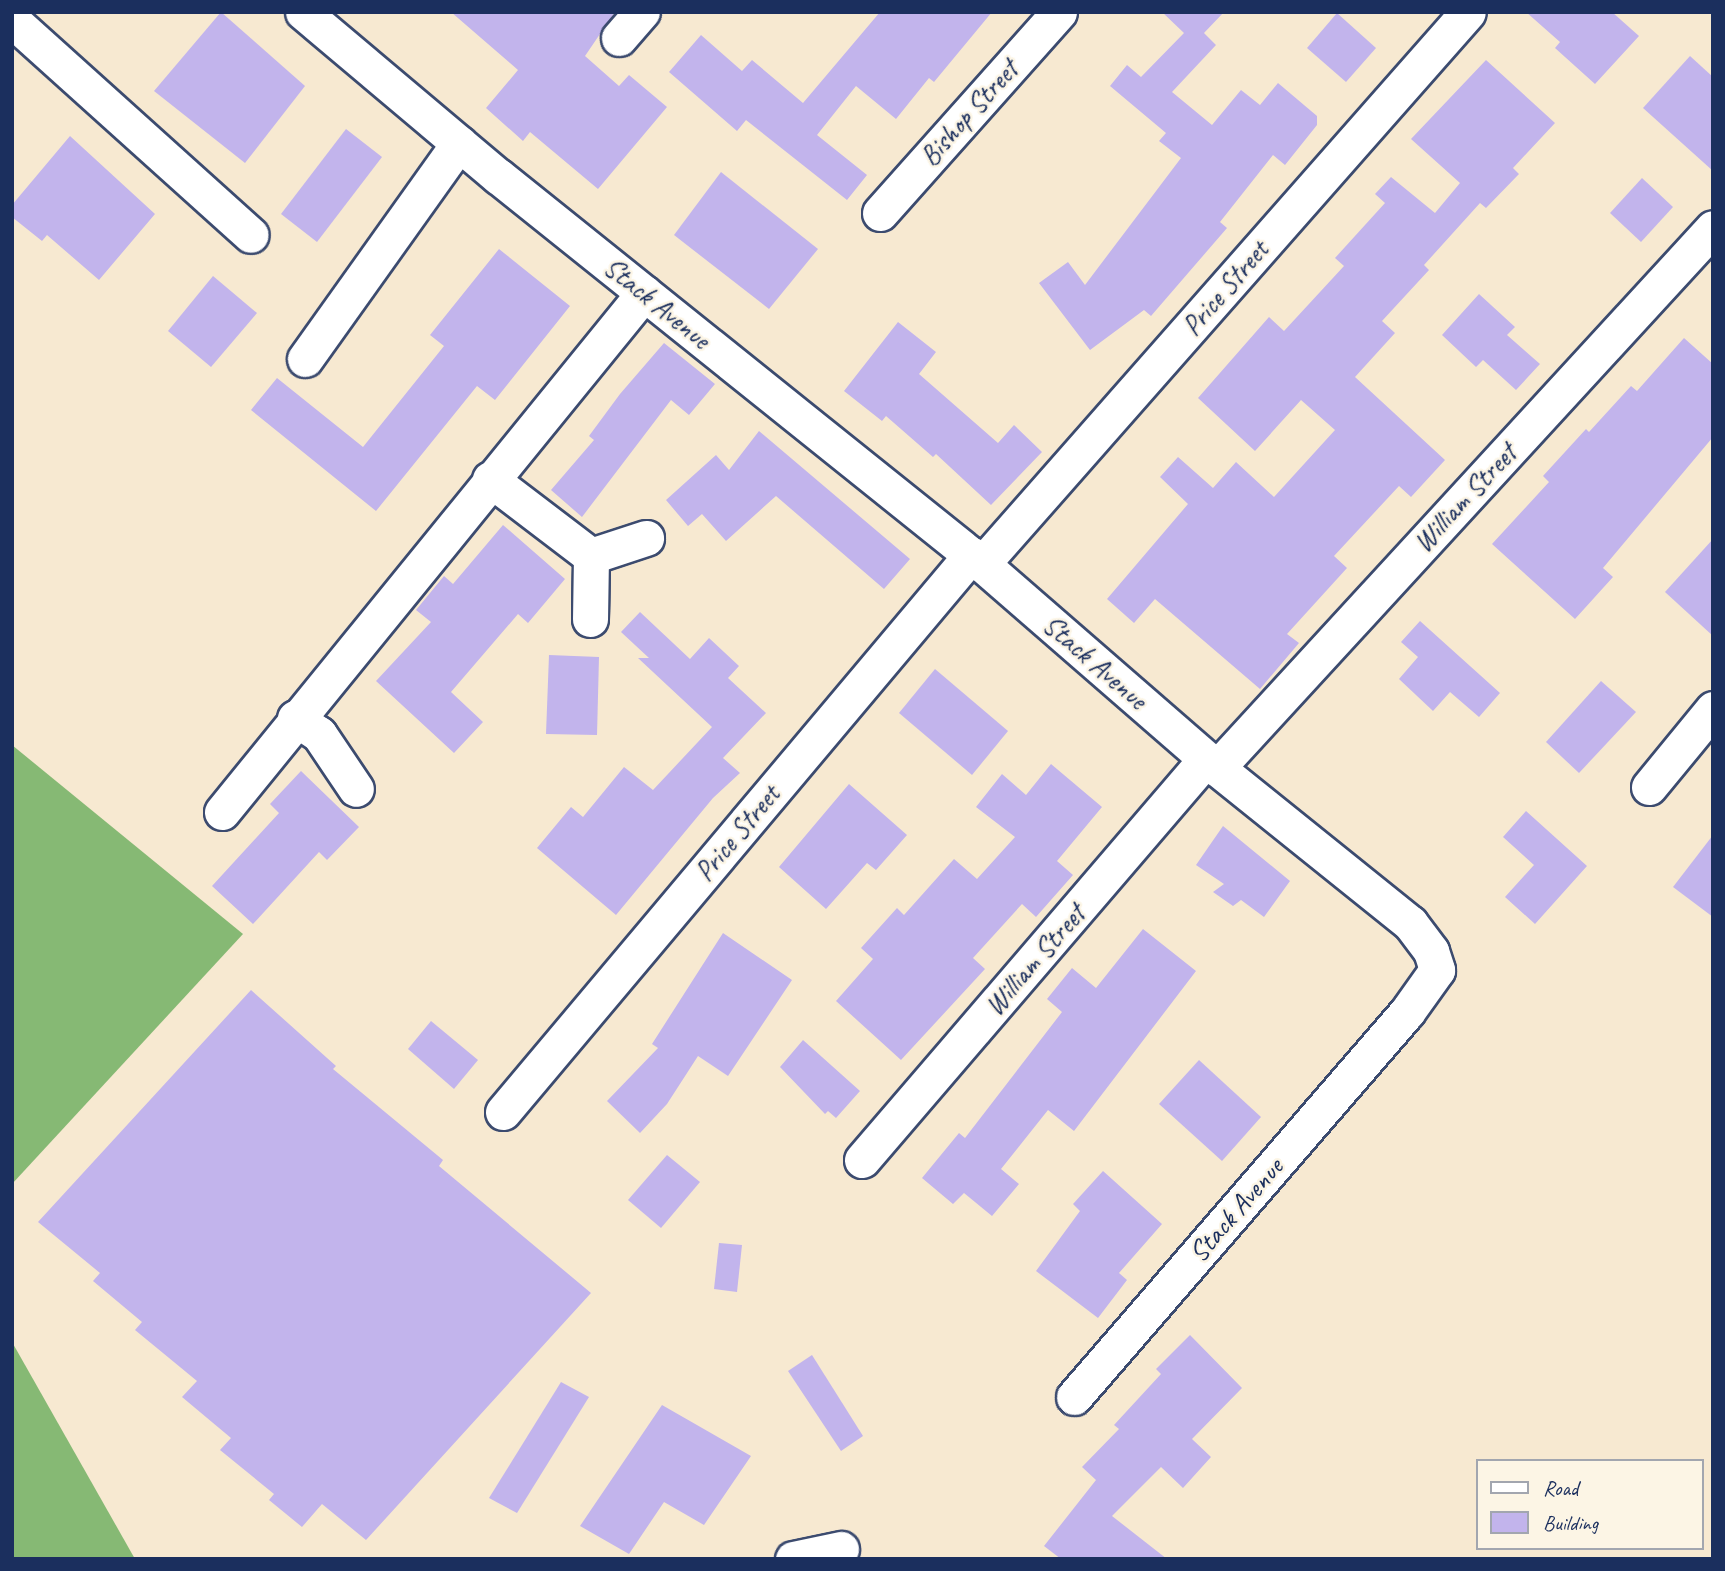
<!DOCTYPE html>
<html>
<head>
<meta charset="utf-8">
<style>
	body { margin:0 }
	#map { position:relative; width:1725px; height:1571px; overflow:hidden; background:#f7e9d1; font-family:Caveat,sans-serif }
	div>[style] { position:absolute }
	.forest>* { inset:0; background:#86b974 }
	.building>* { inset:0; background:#c2b4ec }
	.roads { filter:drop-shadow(2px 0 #3c4b6f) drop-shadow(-2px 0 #3c4b6f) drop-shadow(0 2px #3c4b6f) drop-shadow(0 -2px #3c4b6f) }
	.minor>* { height:35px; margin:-17.5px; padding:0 17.5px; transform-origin:17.5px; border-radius:17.5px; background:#fff }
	span { translate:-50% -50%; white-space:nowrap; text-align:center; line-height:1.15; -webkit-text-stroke:5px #fcf5e5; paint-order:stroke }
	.street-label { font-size:28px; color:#1b2f5e }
	.frame { position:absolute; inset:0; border:14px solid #1b2f5e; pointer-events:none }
	.legend { position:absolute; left:1476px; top:1459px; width:228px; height:91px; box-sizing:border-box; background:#fcf5e5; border:2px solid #a2a6af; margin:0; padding:9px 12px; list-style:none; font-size:21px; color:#1b2f5e }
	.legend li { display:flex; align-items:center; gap:14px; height:35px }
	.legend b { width:35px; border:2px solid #a2a6af }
</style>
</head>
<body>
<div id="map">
	<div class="forest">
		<i style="clip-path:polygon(12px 745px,243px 934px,12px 1184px)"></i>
		<i style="clip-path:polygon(12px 1342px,135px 1559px,12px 1559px)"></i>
	</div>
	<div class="building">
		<i style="clip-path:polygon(221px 12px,305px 86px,245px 163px,154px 91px)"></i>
		<i style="clip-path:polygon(451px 12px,615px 12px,585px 56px,619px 86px,629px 75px,667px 107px,598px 189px,530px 132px,523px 141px,486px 108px,518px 70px)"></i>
		<i style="clip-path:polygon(880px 12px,992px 12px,934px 82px,929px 78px,896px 119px,856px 86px,817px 135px,867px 175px,847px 200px,746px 120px,737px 131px,669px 72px,701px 35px,742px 71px,752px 60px,803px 103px)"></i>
		<i style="clip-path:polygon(1162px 12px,1224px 12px,1204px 33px,1216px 45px,1172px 92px,1212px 125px,1241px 90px,1260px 105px,1278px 83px,1317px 116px,1317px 125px,1285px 165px,1273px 155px,1220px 222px,1227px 228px,1151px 316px,1144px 310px,1090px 350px,1039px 283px,1068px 262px,1085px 285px,1181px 158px,1159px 141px,1166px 133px,1110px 86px,1127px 65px,1141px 77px,1184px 33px)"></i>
		<i style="clip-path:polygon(1526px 12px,1612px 12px,1639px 36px,1595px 84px,1555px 48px,1560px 42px)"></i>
		<i style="clip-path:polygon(1337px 13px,1376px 48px,1346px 82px,1307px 48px)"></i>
		<i style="clip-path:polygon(1690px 56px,1713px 77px,1713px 171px,1643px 108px)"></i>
		<i style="clip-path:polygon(1486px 60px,1555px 123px,1513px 168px,1519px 174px,1486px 208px,1480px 203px,1424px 265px,1429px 270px,1382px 321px,1395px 333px,1355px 377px,1445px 460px,1411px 497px,1399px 486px,1334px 556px,1347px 568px,1287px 634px,1299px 643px,1260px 689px,1155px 599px,1134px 623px,1107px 599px,1188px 504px,1160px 477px,1178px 457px,1213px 488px,1236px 462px,1274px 497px,1335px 430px,1301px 400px,1255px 451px,1198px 398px,1269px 317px,1284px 331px,1344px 266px,1335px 258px,1385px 203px,1375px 194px,1391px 177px,1435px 213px,1460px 183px,1411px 139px)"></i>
		<i style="clip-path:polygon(346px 129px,382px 157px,317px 242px,281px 214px)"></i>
		<i style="clip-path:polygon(70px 136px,155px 214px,99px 280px,47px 235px,42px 241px,12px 217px,12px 205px)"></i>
		<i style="clip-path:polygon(721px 172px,818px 249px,769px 309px,674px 235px)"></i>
		<i style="clip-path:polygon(1642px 178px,1673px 207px,1641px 242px,1610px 213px)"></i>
		<i style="clip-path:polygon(499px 249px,570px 306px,495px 400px,477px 386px,376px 511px,251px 410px,277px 378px,363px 447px,444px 346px,430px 335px)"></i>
		<i style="clip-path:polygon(213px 276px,257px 313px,211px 367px,168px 331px)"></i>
		<i style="clip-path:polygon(1479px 294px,1515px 327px,1507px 335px,1540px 364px,1516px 390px,1483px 360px,1476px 367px,1442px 335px)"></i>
		<i style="clip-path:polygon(898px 322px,936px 352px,919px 374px,998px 443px,1014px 425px,1042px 452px,991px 505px,936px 454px,933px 457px,886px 416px,882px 421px,844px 391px)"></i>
		<i style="clip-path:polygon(1684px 338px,1713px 364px,1713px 437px,1603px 568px,1613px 577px,1575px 619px,1492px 544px,1549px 482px,1543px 476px,1586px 429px,1589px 432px,1631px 386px,1637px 391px)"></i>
		<i style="clip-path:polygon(664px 343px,715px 384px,689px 415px,671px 400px,582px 517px,551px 490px,594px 440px,589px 436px,620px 394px)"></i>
		<i style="clip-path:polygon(759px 431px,910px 559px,884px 589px,776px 496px,726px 541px,702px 514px,688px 526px,666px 500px,716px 455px,729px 470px)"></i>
		<i style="clip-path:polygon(503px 525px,565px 579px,528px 623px,518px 614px,451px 692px,483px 722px,454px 753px,376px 681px,431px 622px,416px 610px,444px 576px,453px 584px)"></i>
		<i style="clip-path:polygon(1713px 539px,1713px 636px,1665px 592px)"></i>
		<i style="clip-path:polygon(640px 612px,690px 659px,709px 638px,739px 666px,728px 678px,766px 713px,723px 758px,740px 773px,713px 798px,616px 915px,537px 848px,571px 807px,583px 817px,624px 767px,653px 790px,712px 727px,638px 658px,649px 658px,621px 632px)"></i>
		<i style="clip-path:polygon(1420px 621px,1500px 693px,1479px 717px,1450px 692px,1433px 711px,1399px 679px,1418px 657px,1401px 642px)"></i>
		<i style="clip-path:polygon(549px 655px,599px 657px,597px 735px,546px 734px)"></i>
		<i style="clip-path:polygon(935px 669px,1008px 731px,972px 775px,899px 713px)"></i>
		<i style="clip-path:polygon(1601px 681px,1636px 712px,1579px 773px,1546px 742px)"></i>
		<i style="clip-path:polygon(1051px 764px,1102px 807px,1057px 861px,1073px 875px,1036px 917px,1022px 904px,973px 958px,985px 969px,901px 1060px,836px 1001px,873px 959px,861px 948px,897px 908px,904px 915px,954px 859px,977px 879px,1015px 837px,976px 807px,1002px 774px,1026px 795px)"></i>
		<i style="clip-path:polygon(301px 771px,359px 827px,327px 860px,319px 852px,253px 924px,212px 886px,279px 813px,270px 804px)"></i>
		<i style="clip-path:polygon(849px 784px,907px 835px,876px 870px,867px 863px,826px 909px,779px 867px)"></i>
		<i style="clip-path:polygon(1526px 811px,1587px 866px,1535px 924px,1505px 897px,1534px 865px,1503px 837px)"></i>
		<i style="clip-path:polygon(1223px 826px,1290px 881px,1264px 917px,1241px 900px,1233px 906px,1213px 892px,1224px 884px,1196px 865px)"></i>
		<i style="clip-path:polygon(1713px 835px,1713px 917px,1673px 887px)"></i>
		<i style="clip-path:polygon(1143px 929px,1196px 971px,1074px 1131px,1048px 1110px,1001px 1169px,1019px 1184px,992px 1216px,964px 1193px,953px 1204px,922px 1178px,959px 1133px,965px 1138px,1062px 1012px,1047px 999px,1072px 968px,1096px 988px)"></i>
		<i style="clip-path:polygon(723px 933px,792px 980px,728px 1076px,698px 1056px,667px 1104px,640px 1133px,607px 1101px,658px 1048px,652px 1044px)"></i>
		<i style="clip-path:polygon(251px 990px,336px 1066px,333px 1069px,443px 1160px,439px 1166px,591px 1293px,366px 1540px,322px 1504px,302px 1527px,269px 1500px,274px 1494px,220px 1450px,231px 1438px,182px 1397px,197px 1381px,135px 1330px,142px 1322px,93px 1281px,100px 1273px,38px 1222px)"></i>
		<i style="clip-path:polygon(431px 1021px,478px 1060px,454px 1089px,408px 1049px)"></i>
		<i style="clip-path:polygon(803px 1040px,860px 1091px,836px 1118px,828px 1111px,825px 1114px,780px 1067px)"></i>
		<i style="clip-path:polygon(1199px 1060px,1261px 1117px,1222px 1161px,1159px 1104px)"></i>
		<i style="clip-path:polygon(667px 1155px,700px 1182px,661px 1228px,628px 1200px)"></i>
		<i style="clip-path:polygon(1103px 1171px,1162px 1224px,1119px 1273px,1127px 1280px,1098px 1318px,1036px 1271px,1080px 1211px,1073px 1204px)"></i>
		<i style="clip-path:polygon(719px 1243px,742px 1245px,737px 1292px,714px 1289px)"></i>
		<i style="clip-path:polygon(1190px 1335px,1242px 1388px,1192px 1439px,1211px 1457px,1183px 1488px,1161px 1467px,1112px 1516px,1167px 1559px,1061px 1559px,1044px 1546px,1096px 1480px,1082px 1467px,1119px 1429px,1114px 1425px,1161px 1374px,1156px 1369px)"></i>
		<i style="clip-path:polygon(812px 1355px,863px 1436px,841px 1451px,788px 1371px)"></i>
		<i style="clip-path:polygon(561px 1382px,589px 1397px,517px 1513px,489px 1498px)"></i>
		<i style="clip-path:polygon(662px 1405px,751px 1456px,704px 1525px,664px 1502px,629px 1554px,580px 1526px)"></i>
	</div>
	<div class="roads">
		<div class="minor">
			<i style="left:303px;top:12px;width:255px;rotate:40.1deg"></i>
			<i style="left:498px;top:176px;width:620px;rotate:38.72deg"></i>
			<i style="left:982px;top:564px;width:311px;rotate:41deg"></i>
			<i style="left:1217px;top:768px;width:248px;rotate:38.8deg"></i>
			<i style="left:1410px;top:923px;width:35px;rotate:53deg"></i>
			<i style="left:1431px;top:951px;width:20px;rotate:72deg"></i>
			<i style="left:1437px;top:970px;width:52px;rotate:125.5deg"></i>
			<i style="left:1407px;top:1012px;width:509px;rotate:130.86deg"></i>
			<i style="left:12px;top:20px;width:321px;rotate:42deg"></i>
			<i style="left:619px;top:38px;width:35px;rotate:-49deg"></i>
			<i style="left:880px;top:213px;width:269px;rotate:-48.3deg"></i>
			<i style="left:305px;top:359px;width:265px;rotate:-54.5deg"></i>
			<i style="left:490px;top:479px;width:127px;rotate:37.3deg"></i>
			<i style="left:591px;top:556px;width:63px;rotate:90.9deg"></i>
			<i style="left:591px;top:556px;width:58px;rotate:-18.1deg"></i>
			<i style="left:982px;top:564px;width:735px;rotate:-48.64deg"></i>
			<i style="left:295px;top:718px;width:29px;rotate:34deg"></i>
			<i style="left:319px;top:734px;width:66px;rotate:56.1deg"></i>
			<i style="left:1217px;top:768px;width:733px;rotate:-47.43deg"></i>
			<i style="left:1649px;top:787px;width:101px;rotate:-50.6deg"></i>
			<i style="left:222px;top:812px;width:669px;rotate:-50.89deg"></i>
			<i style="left:503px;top:1112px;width:728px;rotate:-49.96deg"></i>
			<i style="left:862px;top:1160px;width:528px;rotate:-49.38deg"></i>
			<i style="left:793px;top:1559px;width:49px;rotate:-11.8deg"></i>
		</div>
	</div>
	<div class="street-label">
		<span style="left:969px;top:113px;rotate:-48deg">Bishop Street</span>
		<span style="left:1225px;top:288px;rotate:-49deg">Price Street</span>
		<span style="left:657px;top:303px;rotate:39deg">Stack Avenue</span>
		<span style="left:1465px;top:498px;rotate:-47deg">William Street</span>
		<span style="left:1095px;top:662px;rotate:41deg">Stack Avenue</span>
		<span style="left:737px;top:833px;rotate:-50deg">Price Street</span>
		<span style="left:1035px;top:960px;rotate:-49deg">William Street</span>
		<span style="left:1236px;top:1210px;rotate:-49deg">Stack Avenue</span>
	</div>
	<div class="frame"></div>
	<ul class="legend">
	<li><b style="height:9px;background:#fff"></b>Road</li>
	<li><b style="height:19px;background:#c2b4ec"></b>Building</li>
	</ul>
</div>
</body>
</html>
